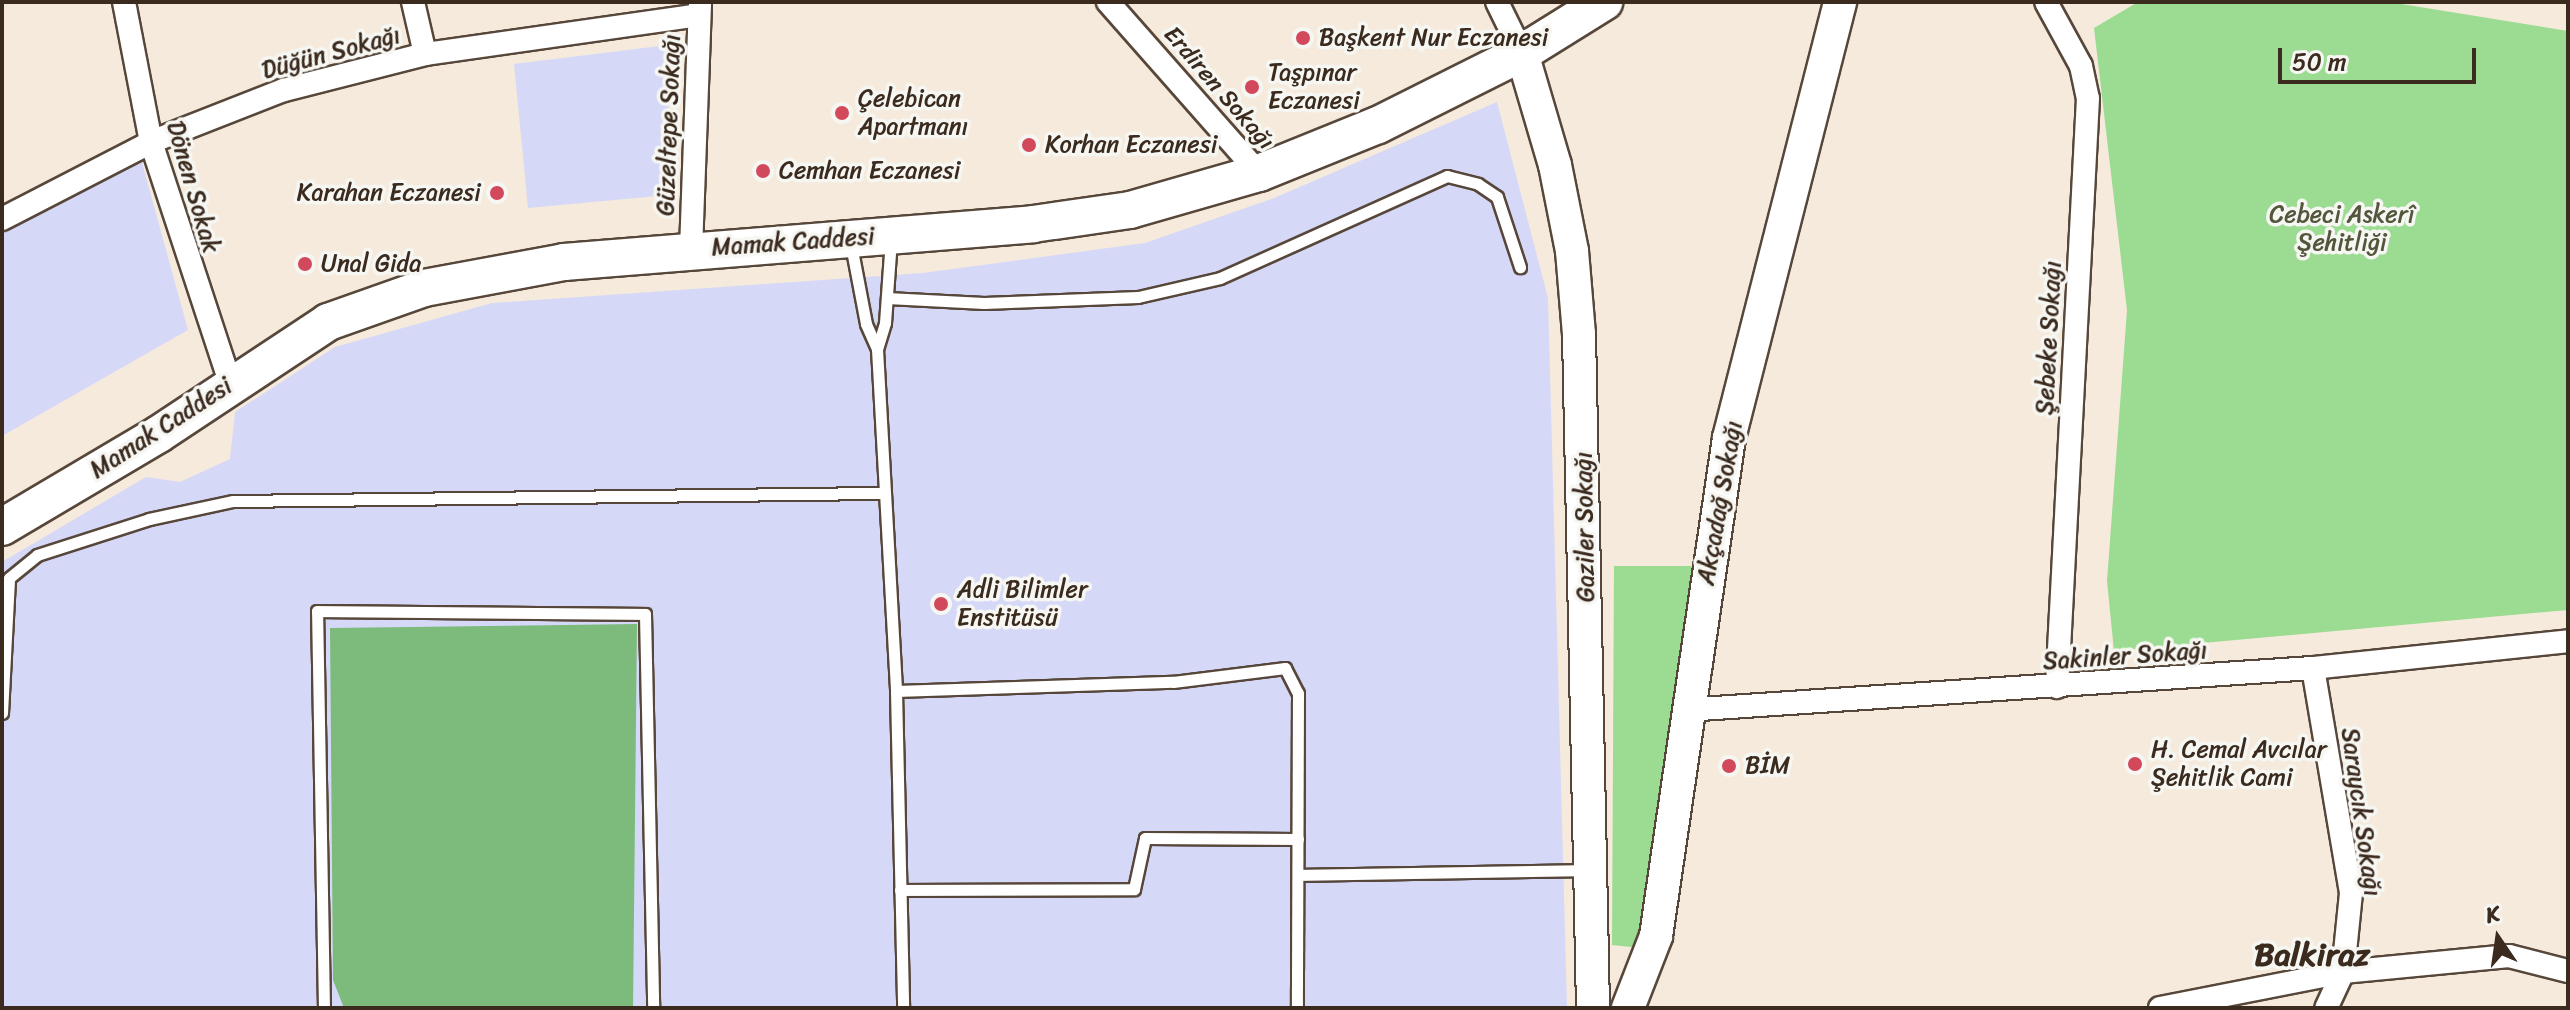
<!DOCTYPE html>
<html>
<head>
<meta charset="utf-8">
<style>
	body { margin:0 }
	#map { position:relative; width:2570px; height:1010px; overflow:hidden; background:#f5eadb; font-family:Sriracha,sans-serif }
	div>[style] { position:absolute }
	.built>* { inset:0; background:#d6d8f8 }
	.green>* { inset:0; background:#9bdb92 }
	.forest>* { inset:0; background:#7cbb7c }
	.roads { filter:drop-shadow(2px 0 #57473a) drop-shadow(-2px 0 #57473a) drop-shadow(0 2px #57473a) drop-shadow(0 -2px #57473a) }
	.lane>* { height:11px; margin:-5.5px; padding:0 5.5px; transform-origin:5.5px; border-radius:5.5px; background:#fff }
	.street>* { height:22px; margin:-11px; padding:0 11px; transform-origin:11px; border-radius:11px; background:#fff }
	.secondary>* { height:32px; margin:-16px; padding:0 16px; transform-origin:16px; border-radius:16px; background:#fff }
	.primary>* { height:36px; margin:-18px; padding:0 18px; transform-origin:18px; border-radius:18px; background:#fff }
	.dots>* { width:22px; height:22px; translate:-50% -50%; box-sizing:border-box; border:4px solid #f6f6f2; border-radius:50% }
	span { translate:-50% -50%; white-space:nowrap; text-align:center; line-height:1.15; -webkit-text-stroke:7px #f6f6f2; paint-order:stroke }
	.poi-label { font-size:24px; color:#3b2a1e }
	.left { translate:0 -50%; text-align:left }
	.right { translate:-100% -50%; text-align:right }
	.street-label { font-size:24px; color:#3b2a1e }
	.park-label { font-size:24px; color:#53563b }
	.district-label { font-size:32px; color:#3b2a1e; font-weight:700 }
	.frame { position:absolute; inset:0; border:4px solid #3b2a1e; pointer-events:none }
	.north { position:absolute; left:2458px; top:898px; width:80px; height:80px; -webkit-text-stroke:6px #f6f6f2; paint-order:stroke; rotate:347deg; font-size:22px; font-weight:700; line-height:32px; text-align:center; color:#3b2a1e }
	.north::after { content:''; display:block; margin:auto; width:28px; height:36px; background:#3b2a1e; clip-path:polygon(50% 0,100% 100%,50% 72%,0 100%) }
	.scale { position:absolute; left:2278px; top:48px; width:198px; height:36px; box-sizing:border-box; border:4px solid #3b2a1e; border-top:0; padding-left:10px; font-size:24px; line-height:28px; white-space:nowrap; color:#3b2a1e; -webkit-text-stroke:6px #f6f6f2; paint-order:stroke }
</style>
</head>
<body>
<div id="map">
	<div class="built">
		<i style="clip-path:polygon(676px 44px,658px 196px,528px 208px,514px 64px)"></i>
		<i style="clip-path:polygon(1497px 102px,1548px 298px,1567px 1008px,2px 1008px,2px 562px,146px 477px,180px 482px,230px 459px,235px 412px,335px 347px,492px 303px,923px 273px,1145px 243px,1274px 198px)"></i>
		<i style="clip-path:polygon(141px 159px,188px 330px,2px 436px,2px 234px)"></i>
	</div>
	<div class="green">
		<i style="clip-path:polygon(2138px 2px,2389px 2px,2568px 31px,2568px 610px,2114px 651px,2107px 581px,2127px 310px,2094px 28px)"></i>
		<i style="clip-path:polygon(1614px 566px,1695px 566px,1640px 948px,1612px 945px)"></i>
	</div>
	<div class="forest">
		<i style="clip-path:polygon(637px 624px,633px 1008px,344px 1008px,333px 980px,330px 628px)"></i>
	</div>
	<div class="roads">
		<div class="lane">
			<i style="left:891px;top:239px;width:84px;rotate:94.1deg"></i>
			<i style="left:885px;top:323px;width:27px;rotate:107deg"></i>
			<i style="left:877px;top:349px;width:343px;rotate:86.8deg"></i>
			<i style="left:896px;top:691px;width:317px;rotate:88.7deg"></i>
			<i style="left:851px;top:245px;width:80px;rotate:79.2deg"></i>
			<i style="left:866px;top:324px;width:27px;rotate:66deg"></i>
			<i style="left:887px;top:298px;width:97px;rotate:3deg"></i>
			<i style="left:984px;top:303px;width:154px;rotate:-2.2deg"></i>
			<i style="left:1138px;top:297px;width:84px;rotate:-13deg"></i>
			<i style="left:1220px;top:278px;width:249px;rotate:-24.2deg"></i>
			<i style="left:1447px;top:176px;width:32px;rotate:14deg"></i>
			<i style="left:1478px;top:184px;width:23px;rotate:34deg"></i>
			<i style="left:1497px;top:197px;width:74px;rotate:71.8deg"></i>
			<i style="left:896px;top:691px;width:277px;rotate:-1.9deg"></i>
			<i style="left:1173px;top:682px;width:113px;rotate:-7.1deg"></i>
			<i style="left:1285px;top:668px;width:28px;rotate:63deg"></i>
			<i style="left:1298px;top:693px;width:315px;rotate:90.2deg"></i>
			<i style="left:2px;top:713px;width:135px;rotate:-87deg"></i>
			<i style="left:9px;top:578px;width:36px;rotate:-39deg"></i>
			<i style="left:37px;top:555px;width:118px;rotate:-17.8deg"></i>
			<i style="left:149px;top:519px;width:86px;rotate:-12.1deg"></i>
			<i style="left:233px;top:501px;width:649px;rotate:-0.71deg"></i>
			<i style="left:1299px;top:875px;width:287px;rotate:-1deg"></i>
			<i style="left:900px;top:890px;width:234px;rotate:-0.2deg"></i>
			<i style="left:1134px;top:889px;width:52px;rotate:-77.8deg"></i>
			<i style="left:1145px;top:838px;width:153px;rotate:0.4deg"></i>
			<i style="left:324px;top:1008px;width:397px;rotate:-91deg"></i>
			<i style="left:317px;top:611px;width:328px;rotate:0.5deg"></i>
			<i style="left:645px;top:614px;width:394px;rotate:88.8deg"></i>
		</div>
		<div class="street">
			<i style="left:124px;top:2px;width:143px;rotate:79.1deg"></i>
			<i style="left:151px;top:142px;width:253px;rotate:71.8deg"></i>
			<i style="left:413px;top:2px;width:53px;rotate:77deg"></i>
			<i style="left:1108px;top:2px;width:228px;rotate:48.6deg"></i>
			<i style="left:1497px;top:2px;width:57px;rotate:63.9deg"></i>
			<i style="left:2046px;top:2px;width:73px;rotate:61.3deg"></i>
			<i style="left:2081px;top:66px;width:33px;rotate:78deg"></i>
			<i style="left:2088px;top:98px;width:590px;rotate:93.01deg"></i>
			<i style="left:2px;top:219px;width:168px;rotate:-27.3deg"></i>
			<i style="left:151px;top:142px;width:143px;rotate:-21.4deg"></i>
			<i style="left:284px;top:90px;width:146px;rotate:-14.3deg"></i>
			<i style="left:425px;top:54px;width:276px;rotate:-8.1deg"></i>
			<i style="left:691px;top:250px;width:247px;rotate:-87.9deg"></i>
			<i style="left:2313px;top:668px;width:228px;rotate:80.4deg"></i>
			<i style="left:2351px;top:893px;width:79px;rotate:95.8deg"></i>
			<i style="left:2343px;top:972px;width:40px;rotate:115deg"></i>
			<i style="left:1685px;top:710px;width:629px;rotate:-3.83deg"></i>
			<i style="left:2313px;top:668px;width:256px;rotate:-6deg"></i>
			<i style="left:2160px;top:1008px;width:187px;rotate:-11.1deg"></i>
			<i style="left:2343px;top:972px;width:167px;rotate:-5.5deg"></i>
			<i style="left:2509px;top:956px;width:61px;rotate:14.3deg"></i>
		</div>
		<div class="secondary">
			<i style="left:1522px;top:53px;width:117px;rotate:73.6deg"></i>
			<i style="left:1555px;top:165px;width:88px;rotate:78.8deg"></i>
			<i style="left:1572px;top:251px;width:83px;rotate:85.2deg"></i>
			<i style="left:1579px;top:334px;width:674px;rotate:88.81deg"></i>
			<i style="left:1628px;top:1008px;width:77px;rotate:-68.7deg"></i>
			<i style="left:1656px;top:936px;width:503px;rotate:-81.66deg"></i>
			<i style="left:1729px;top:438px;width:450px;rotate:-75.7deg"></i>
		</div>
		<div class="primary">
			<i style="left:2px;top:527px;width:182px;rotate:-30.6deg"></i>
			<i style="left:159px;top:434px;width:203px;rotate:-33.5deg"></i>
			<i style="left:328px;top:322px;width:102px;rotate:-19.5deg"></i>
			<i style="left:424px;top:288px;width:142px;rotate:-10.5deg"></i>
			<i style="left:564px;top:262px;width:471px;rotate:-4.6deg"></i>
			<i style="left:1033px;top:224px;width:98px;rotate:-8.2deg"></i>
			<i style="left:1130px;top:210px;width:134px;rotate:-16deg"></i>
			<i style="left:1259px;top:173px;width:128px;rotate:-22deg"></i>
			<i style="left:1378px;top:125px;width:161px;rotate:-26.6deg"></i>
			<i style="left:1522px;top:53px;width:97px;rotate:-31.9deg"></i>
		</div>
	</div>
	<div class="dots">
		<i style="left:1303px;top:38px;background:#d1495b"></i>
		<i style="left:1252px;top:87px;background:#d1495b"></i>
		<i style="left:842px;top:113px;background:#d1495b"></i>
		<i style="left:1029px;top:145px;background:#d1495b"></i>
		<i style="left:763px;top:171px;background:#d1495b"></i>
		<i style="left:497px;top:193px;background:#d1495b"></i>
		<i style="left:305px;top:264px;background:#d1495b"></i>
		<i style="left:941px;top:604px;background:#d1495b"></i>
		<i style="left:2135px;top:764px;background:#d1495b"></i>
		<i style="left:1729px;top:766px;background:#d1495b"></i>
	</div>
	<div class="poi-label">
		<span class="left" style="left:1319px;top:38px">Başkent Nur Eczanesi</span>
		<span class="left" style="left:1268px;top:87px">Taşpınar<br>Eczanesi</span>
		<span class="left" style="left:858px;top:113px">Çelebican<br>Apartmanı</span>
		<span class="left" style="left:1045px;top:145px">Korhan Eczanesi</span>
		<span class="left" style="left:779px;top:171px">Cemhan Eczanesi</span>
		<span class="right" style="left:481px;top:193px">Karahan Eczanesi</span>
		<span class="left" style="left:321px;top:264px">Unal Gida</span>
		<span class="left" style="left:957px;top:604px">Adli Bilimler<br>Enstitüsü</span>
		<span class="left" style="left:2151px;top:764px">H. Cemal Avcılar<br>Şehitlik Cami</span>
		<span class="left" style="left:1745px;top:766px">BİM</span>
	</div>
	<div class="street-label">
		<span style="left:331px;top:53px;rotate:-15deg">Düğün Sokağı</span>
		<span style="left:1219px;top:88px;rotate:49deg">Erdiren Sokağı</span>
		<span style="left:669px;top:125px;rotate:-88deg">Güzeltepe Sokağı</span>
		<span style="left:193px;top:187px;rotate:74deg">Dönen Sokak</span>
		<span style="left:793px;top:242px;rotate:-4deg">Mamak Caddesi</span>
		<span style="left:2049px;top:338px;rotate:-87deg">Şebeke Sokağı</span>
		<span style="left:161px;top:428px;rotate:-33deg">Mamak Caddesi</span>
		<span style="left:1720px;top:503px;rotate:-80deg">Akçadağ Sokağı</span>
		<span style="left:1585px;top:527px;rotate:-91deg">Gaziler Sokağı</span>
		<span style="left:2125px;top:656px;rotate:-4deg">Sakinler Sokağı</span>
		<span style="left:2361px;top:812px;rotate:82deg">Saraycık Sokağı</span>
	</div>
	<div class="park-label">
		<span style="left:2342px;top:229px">Cebeci Askerî<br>Şehitliği</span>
	</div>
	<div class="district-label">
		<span style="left:2312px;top:955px">Balkiraz</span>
	</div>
	<div class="frame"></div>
	<div class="north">K</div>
	<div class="scale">50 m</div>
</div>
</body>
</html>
